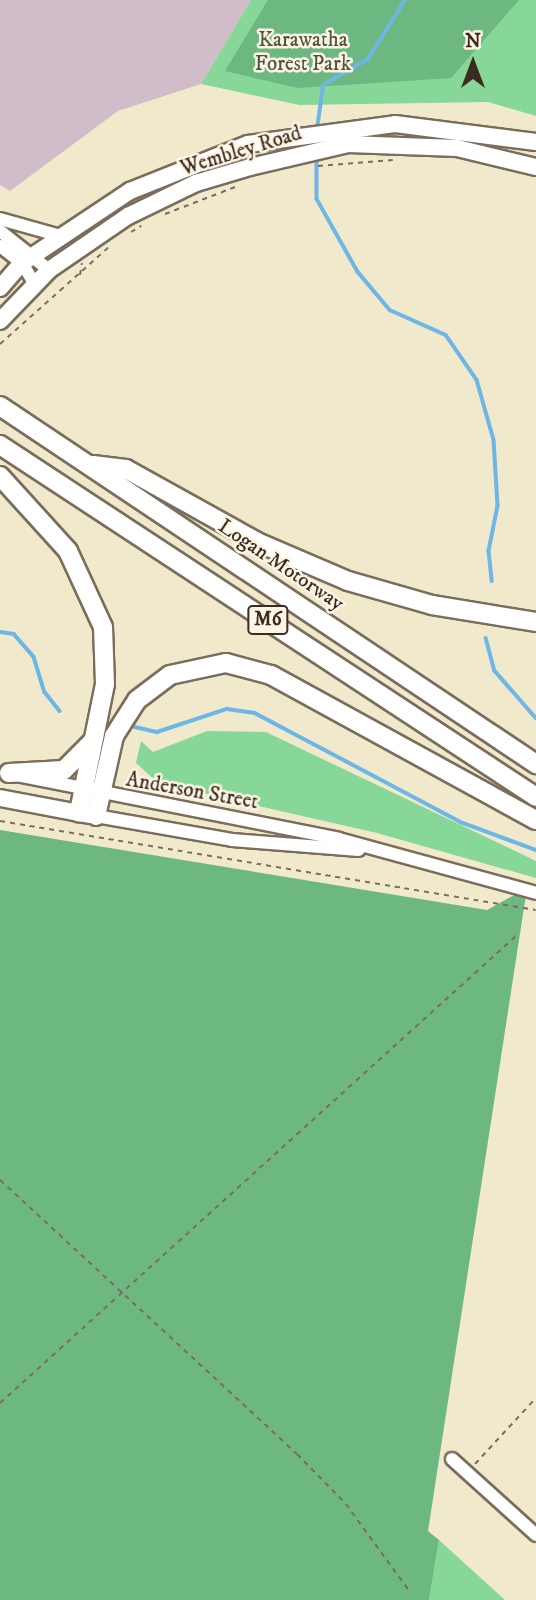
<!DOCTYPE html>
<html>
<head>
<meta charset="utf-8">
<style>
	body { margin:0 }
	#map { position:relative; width:536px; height:1600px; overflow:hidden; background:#f1e9cc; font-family:"IM FELL DW Pica",serif }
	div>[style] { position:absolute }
	.industrial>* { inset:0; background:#d1bdc9 }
	.green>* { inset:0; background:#86d798 }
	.forest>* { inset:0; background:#6cb880 }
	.stream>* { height:3.5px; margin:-1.75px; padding:0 1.75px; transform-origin:1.75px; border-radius:1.75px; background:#6db6e5 }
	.path>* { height:2px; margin-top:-1px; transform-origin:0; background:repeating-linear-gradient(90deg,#7b6d5b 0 5px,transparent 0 10px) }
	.roads { filter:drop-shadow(2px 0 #7b6d5b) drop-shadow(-2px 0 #7b6d5b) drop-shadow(0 2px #7b6d5b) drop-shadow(0 -2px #7b6d5b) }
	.minor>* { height:12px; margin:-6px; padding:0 6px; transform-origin:6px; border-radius:6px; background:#fff }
	.major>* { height:16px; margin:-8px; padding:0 8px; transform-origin:8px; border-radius:8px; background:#fff }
	.highway>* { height:18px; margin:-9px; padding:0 9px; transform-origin:9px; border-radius:9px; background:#fff }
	span { translate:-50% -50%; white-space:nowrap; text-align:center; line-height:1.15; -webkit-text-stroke:5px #fcf5e5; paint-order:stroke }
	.shield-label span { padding:2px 5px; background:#fcf5e5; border:2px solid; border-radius:5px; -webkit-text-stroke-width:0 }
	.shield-label { font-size:19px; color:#3b2a1e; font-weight:700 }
	.park-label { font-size:21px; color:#4e553c }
	.street-label { font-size:21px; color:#3b2a1e }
	.north { position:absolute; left:438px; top:28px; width:70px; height:70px; -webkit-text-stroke:5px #fcf5e5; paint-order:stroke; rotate:0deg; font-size:19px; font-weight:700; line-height:28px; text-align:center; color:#3b2a1e }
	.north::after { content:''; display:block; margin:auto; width:24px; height:32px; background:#3b2a1e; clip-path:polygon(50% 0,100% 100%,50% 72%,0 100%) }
</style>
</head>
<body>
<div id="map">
	<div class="industrial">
		<i style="clip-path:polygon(0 0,251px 0,201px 84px,118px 111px,10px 191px,0 185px)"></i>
	</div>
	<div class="green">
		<i style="clip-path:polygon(251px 0,536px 0,536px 116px,488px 102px,299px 105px,201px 84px)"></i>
		<i style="clip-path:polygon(207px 731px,266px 732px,536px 861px,536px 878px,377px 833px,158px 783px,136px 763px,141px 741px,153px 752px)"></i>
		<i style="clip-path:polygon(439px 1540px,505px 1600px,429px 1600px)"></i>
	</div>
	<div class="forest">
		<i style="clip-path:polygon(268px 0,519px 0,451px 78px,298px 88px,225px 71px)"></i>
		<i style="clip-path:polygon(0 830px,487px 910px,527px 888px,428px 1531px,439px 1540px,429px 1600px,0 1600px)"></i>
	</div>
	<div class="stream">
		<i style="left:317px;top:130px;width:45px;rotate:-82.4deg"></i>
		<i style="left:323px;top:85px;width:52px;rotate:-30deg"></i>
		<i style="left:368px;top:59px;width:70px;rotate:-57.9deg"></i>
		<i style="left:317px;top:155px;width:44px;rotate:90deg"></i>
		<i style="left:317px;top:199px;width:84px;rotate:60.7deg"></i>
		<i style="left:358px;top:272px;width:50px;rotate:49.9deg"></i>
		<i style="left:390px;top:310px;width:61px;rotate:24.1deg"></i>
		<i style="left:446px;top:335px;width:55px;rotate:55.4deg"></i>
		<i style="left:477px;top:380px;width:62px;rotate:74.2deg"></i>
		<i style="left:494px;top:440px;width:66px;rotate:86.5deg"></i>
		<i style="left:498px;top:506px;width:46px;rotate:101.3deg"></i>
		<i style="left:489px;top:551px;width:30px;rotate:84deg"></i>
		<i style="left:0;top:632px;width:14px;rotate:8deg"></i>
		<i style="left:14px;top:634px;width:30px;rotate:49deg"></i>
		<i style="left:34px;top:657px;width:37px;rotate:73deg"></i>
		<i style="left:45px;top:692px;width:24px;rotate:52deg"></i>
		<i style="left:486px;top:638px;width:34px;rotate:75deg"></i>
		<i style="left:495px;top:671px;width:62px;rotate:48.9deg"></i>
		<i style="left:135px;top:727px;width:23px;rotate:13deg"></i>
		<i style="left:157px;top:732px;width:74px;rotate:-18.2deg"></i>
		<i style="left:227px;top:709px;width:28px;rotate:8deg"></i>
		<i style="left:255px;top:713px;width:235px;rotate:27.9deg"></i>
		<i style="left:463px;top:823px;width:78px;rotate:20.3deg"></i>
	</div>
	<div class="path">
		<i style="left:318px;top:166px;width:75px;rotate:-4.6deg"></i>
		<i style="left:165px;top:214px;width:78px;rotate:-21deg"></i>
		<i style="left:131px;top:232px;width:12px;rotate:-31deg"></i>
		<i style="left:80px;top:275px;width:12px;rotate:-81deg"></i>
		<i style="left:0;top:344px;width:146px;rotate:-41.7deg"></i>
		<i style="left:0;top:821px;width:543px;rotate:9.43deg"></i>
		<i style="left:0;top:1180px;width:404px;rotate:42.7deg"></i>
		<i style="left:297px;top:1454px;width:70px;rotate:45.6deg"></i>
		<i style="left:346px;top:1504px;width:109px;rotate:54deg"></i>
		<i style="left:0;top:1403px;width:697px;rotate:-42.15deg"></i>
		<i style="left:475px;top:1464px;width:90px;rotate:-47.3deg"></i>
	</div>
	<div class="roads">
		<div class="minor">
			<i style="left:0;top:219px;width:63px;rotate:15.6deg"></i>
			<i style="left:0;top:231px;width:63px;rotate:38.5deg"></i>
			<i style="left:0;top:246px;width:28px;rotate:38deg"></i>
			<i style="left:22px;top:263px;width:23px;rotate:59deg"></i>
			<i style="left:12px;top:774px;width:333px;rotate:11.2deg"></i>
			<i style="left:339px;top:839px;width:204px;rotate:15.3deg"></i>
			<i style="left:96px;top:816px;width:138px;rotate:10deg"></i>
			<i style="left:232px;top:840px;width:127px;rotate:4.5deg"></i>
			<i style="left:452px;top:1459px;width:113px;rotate:42.1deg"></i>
		</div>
		<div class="major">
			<i style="left:0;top:288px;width:33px;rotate:-49deg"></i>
			<i style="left:22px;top:263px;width:130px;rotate:-33.7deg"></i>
			<i style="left:130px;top:191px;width:127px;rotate:-21.7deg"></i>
			<i style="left:248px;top:144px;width:148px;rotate:-7.7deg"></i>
			<i style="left:395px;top:124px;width:142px;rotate:7.3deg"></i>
			<i style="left:0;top:321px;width:71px;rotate:-46.1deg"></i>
			<i style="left:49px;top:270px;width:96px;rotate:-34.4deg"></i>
			<i style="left:128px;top:216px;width:76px;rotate:-25.9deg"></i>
			<i style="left:196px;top:183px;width:56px;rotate:-16.5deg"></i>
			<i style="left:250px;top:167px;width:101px;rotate:-13.2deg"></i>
			<i style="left:348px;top:144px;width:109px;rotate:2.1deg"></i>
			<i style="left:457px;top:148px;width:81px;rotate:13.5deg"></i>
			<i style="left:0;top:798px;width:92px;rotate:10.7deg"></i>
		</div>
		<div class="highway">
			<i style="left:0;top:406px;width:645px;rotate:33.74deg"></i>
			<i style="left:0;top:445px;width:641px;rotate:33.29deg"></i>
			<i style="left:93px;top:465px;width:33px;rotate:7deg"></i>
			<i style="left:126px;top:469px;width:150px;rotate:29.1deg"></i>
			<i style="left:257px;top:542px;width:99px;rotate:23.2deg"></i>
			<i style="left:348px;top:581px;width:87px;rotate:15.9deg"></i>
			<i style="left:432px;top:605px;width:105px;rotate:9.3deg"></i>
			<i style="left:0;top:476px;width:101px;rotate:47.8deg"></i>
			<i style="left:68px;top:551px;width:84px;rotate:65.3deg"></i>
			<i style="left:103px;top:627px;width:57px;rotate:88deg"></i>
			<i style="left:105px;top:684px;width:131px;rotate:101.5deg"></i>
			<i style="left:9px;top:773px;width:55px;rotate:-3.1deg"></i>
			<i style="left:64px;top:770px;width:40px;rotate:-45deg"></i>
			<i style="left:96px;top:816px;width:82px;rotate:-77.3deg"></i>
			<i style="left:114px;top:736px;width:43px;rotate:-57.4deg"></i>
			<i style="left:137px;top:700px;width:41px;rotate:-37.1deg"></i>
			<i style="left:170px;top:675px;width:57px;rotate:-12.1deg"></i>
			<i style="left:226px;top:663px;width:47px;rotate:14.9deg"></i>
			<i style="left:271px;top:675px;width:302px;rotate:28.7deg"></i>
		</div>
	</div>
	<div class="shield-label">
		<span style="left:268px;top:620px">M6</span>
	</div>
	<div class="park-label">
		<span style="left:303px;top:52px">Karawatha<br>Forest Park</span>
	</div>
	<div class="street-label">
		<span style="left:241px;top:151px;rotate:-17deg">Wembley Road</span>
		<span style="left:281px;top:565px;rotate:34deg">Logan Motorway</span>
		<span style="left:192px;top:791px;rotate:10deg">Anderson Street</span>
	</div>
	<div class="north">N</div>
</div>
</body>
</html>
